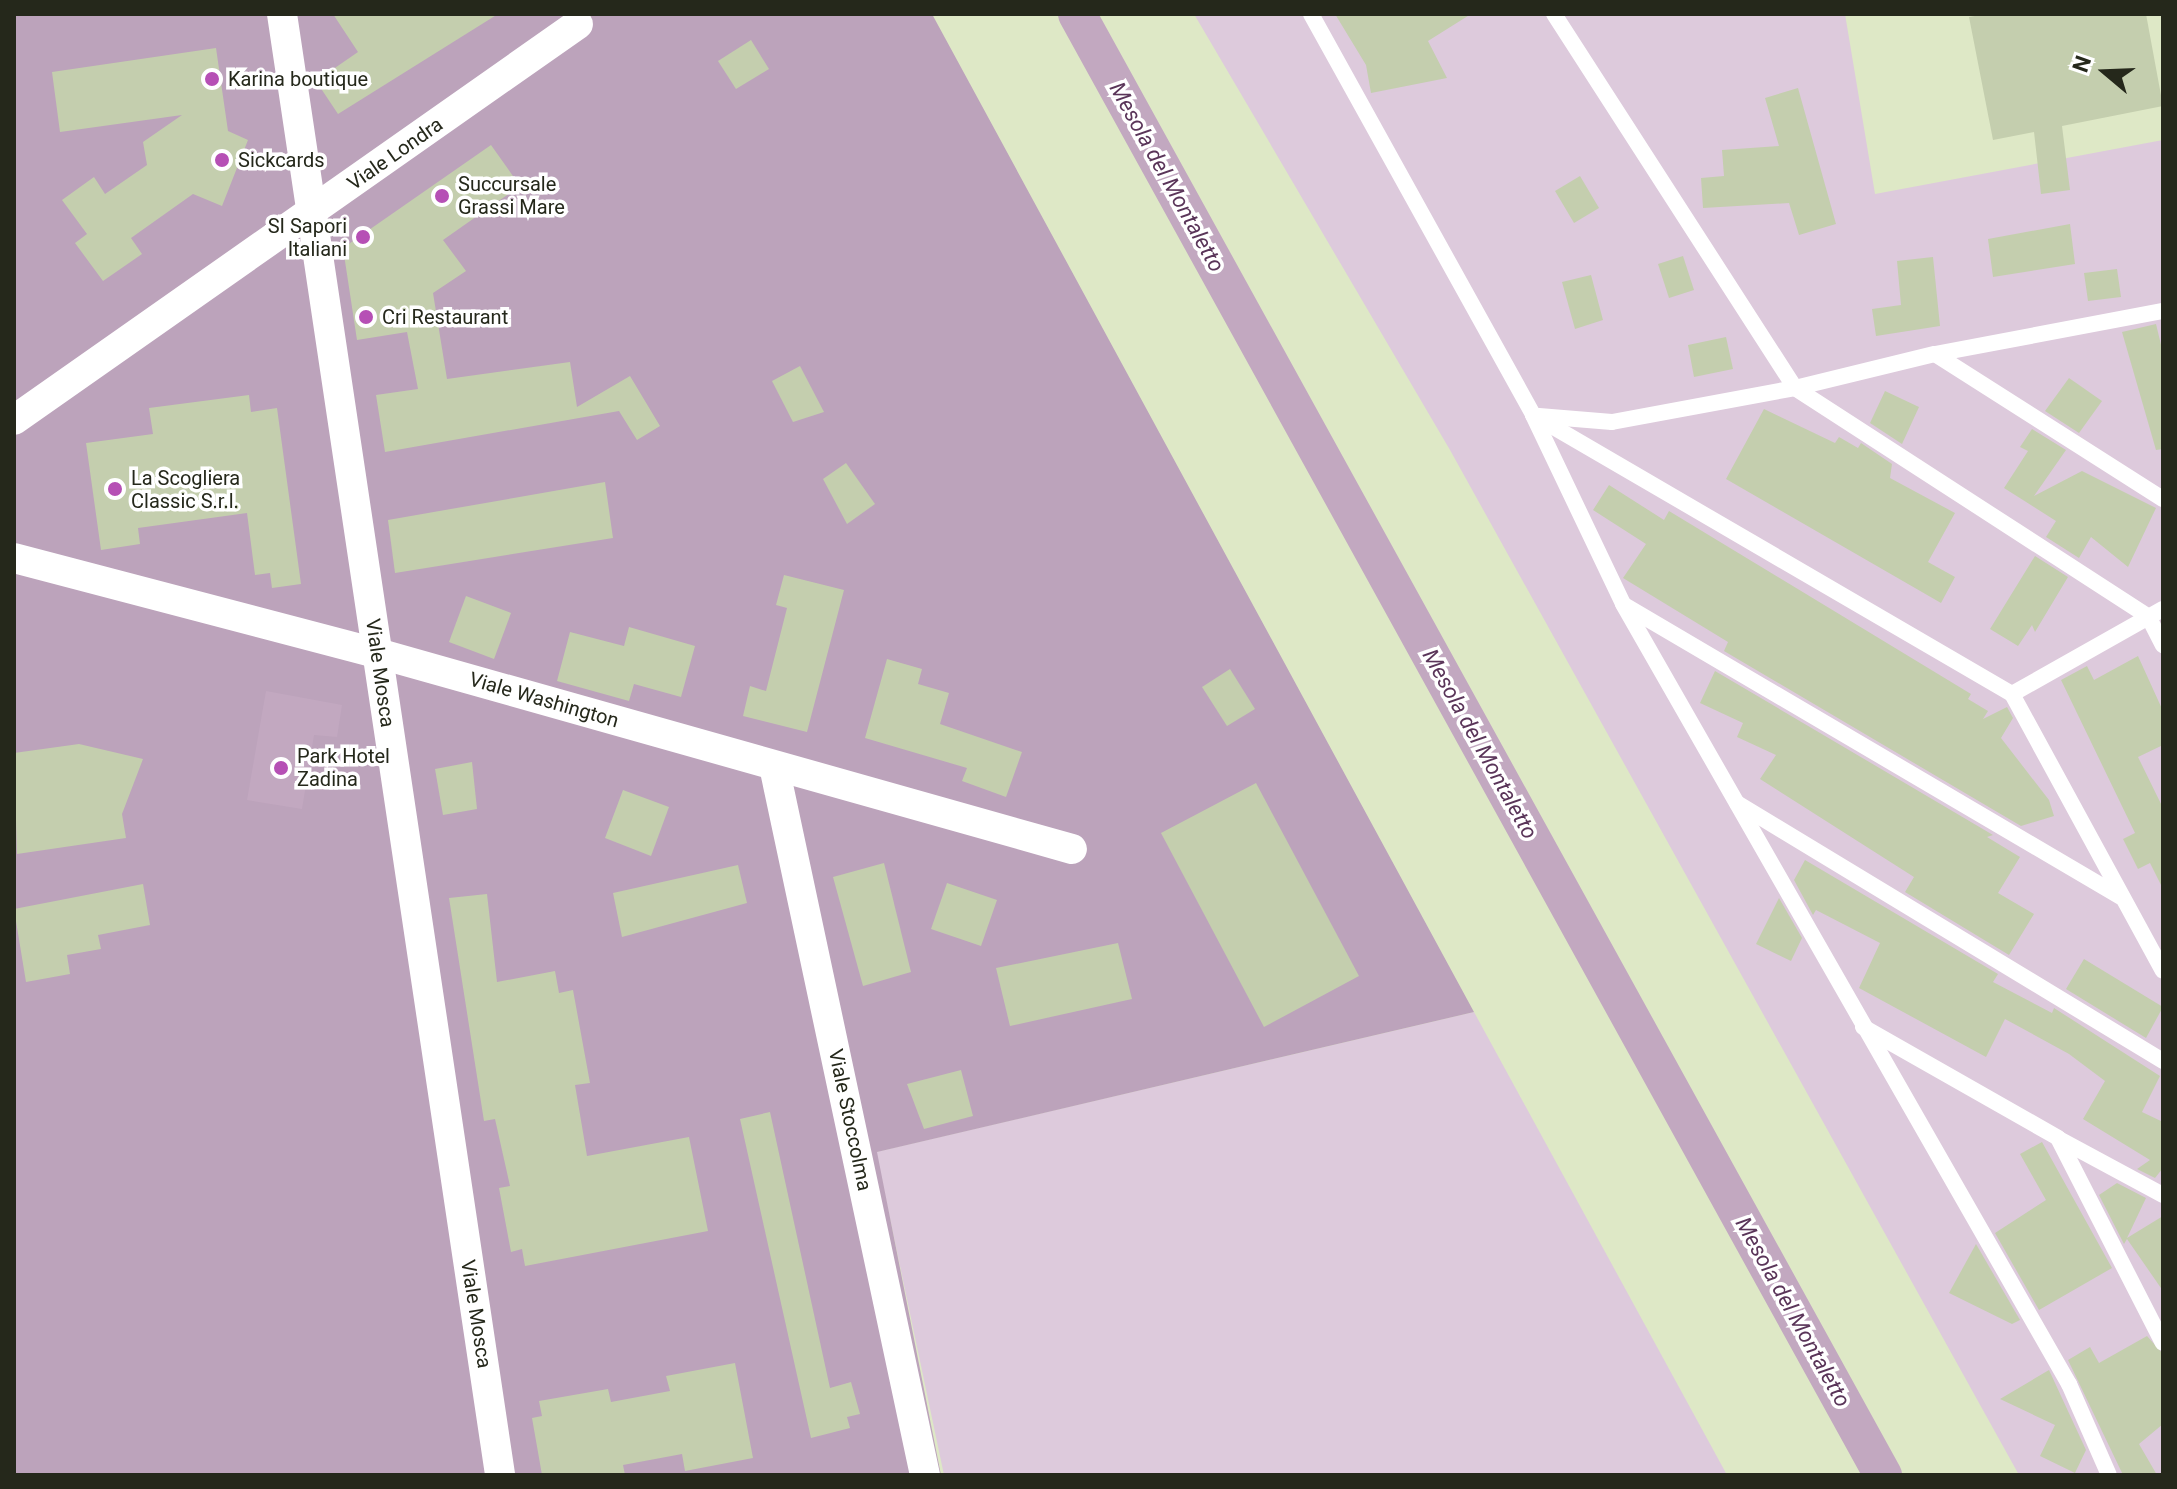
<!DOCTYPE html>
<html>
<head>
<meta charset="utf-8">
<style>
	body { margin:0 }
	#map { position:relative; width:2177px; height:1489px; overflow:hidden; background:#dee8c6; font-family:Roboto,sans-serif }
	div>[style] { position:absolute }
	.green>* { inset:0; background:#ddcadc }
	.forest>* { inset:0; background:#bca3bb }
	.water>* { inset:0; background:#c2a8c0 }
	.canal>* { height:38px; margin:-19px; padding:0 19px; transform-origin:19px; border-radius:19px; background:#c2a8c0 }
	.building>* { inset:0; background:#c4ceae }
	.service>* { height:16px; margin:-8px; padding:0 8px; transform-origin:8px; border-radius:8px; background:#fff }
	.minor>* { height:30px; margin:-15px; padding:0 15px; transform-origin:15px; border-radius:15px; background:#fff }
	.dots>* { width:22px; height:22px; translate:-50% -50%; box-sizing:border-box; border:4px solid #fff; border-radius:50% }
	span { translate:-50% -50%; white-space:nowrap; text-align:center; line-height:1.15; -webkit-text-stroke:7px #fff; paint-order:stroke }
	.poi-label { font-size:20px; color:#25281b }
	.left { translate:0 -50%; text-align:left }
	.right { translate:-100% -50%; text-align:right }
	.street-label { font-size:20px; color:#25281b }
	.water-label { font-size:22px; color:#5a3559; font-style:italic }
	.frame { position:absolute; inset:0; border:16px solid #25281b; pointer-events:none }
	.north { position:absolute; left:2065px; top:32px; width:80px; height:80px; -webkit-text-stroke:6px #fff; paint-order:stroke; rotate:289deg; font-size:22px; font-weight:700; line-height:32px; text-align:center; color:#25281b }
	.north::after { content:''; display:block; margin:auto; width:28px; height:36px; background:#25281b; clip-path:polygon(50% 0,100% 100%,50% 72%,0 100%) }
</style>
</head>
<body>
<div id="map">
	<div class="green">
		<i style="clip-path:polygon(1194px 14px,1845px 14px,1875px 194px,2163px 140px,2163px 1475px,2019px 1475px,1450px 450px)"></i>
		<i style="clip-path:polygon(1474px 1012px,1727px 1475px,944px 1475px,876px 1152px)"></i>
	</div>
	<div class="forest">
		<i style="clip-path:polygon(14px 14px,932px 14px,1474px 1012px,877px 1152px,941px 1475px,14px 1475px)"></i>
	</div>
	<div class="water">
		<i style="clip-path:polygon(266px 691px,342px 705px,337px 737px,314px 735px,302px 809px,247px 800px)"></i>
	</div>
	<div class="canal">
		<i style="left:1077px;top:14px;width:1669px;rotate:61.12deg"></i>
	</div>
	<div class="building">
		<i style="clip-path:polygon(333px 14px,498px 14px,338px 114px,316px 81px,358px 52px)"></i>
		<i style="clip-path:polygon(1335px 14px,1471px 14px,1428px 41px,1447px 78px,1371px 93px,1366px 65px)"></i>
		<i style="clip-path:polygon(1986px 14px,2146px 14px,2163px 106px,2062px 126px,2070px 190px,2041px 194px,2034px 132px,1993px 140px,1969px 17px)"></i>
		<i style="clip-path:polygon(751px 40px,769px 69px,736px 89px,718px 61px)"></i>
		<i style="clip-path:polygon(216px 48px,228px 131px,248px 140px,222px 206px,193px 194px,131px 238px,142px 254px,103px 281px,75px 243px,87px 234px,62px 200px,94px 177px,105px 194px,147px 165px,143px 142px,182px 115px,60px 132px,52px 72px)"></i>
		<i style="clip-path:polygon(1798px 88px,1836px 224px,1799px 235px,1789px 203px,1703px 208px,1701px 178px,1724px 176px,1722px 150px,1779px 146px,1765px 98px)"></i>
		<i style="clip-path:polygon(491px 145px,520px 186px,443px 240px,466px 271px,433px 293px,447px 379px,570px 362px,577px 407px,630px 376px,660px 426px,637px 440px,619px 411px,385px 452px,376px 395px,418px 389px,407px 332px,357px 340px,343px 248px)"></i>
		<i style="clip-path:polygon(1580px 176px,1599px 208px,1574px 223px,1555px 191px)"></i>
		<i style="clip-path:polygon(2070px 224px,2075px 264px,1993px 277px,1988px 239px)"></i>
		<i style="clip-path:polygon(1683px 256px,1694px 290px,1669px 298px,1658px 264px)"></i>
		<i style="clip-path:polygon(1933px 257px,1940px 326px,1876px 336px,1872px 309px,1901px 305px,1897px 261px)"></i>
		<i style="clip-path:polygon(2117px 269px,2121px 297px,2088px 301px,2084px 273px)"></i>
		<i style="clip-path:polygon(1591px 275px,1603px 320px,1575px 329px,1562px 282px)"></i>
		<i style="clip-path:polygon(2156px 324px,2163px 353px,2163px 449px,2156px 450px,2122px 332px)"></i>
		<i style="clip-path:polygon(1726px 337px,1733px 369px,1694px 377px,1688px 345px)"></i>
		<i style="clip-path:polygon(800px 366px,824px 412px,793px 422px,772px 381px)"></i>
		<i style="clip-path:polygon(2069px 378px,2102px 401px,2079px 433px,2045px 411px)"></i>
		<i style="clip-path:polygon(1885px 391px,1919px 407px,1902px 444px,1870px 423px)"></i>
		<i style="clip-path:polygon(249px 395px,251px 412px,277px 408px,301px 584px,272px 588px,270px 573px,255px 575px,247px 513px,138px 528px,140px 544px,101px 550px,86px 443px,153px 434px,149px 408px)"></i>
		<i style="clip-path:polygon(1764px 409px,1835px 443px,1839px 437px,1858px 448px,1861px 443px,1892px 464px,1890px 478px,1955px 513px,1928px 562px,1955px 577px,1941px 603px,1726px 479px)"></i>
		<i style="clip-path:polygon(2032px 429px,2066px 450px,2034px 496px,2082px 471px,2156px 508px,2128px 567px,2091px 537px,2079px 558px,2046px 537px,2056px 521px,2004px 488px,2028px 451px,2020px 447px)"></i>
		<i style="clip-path:polygon(846px 463px,875px 504px,847px 524px,823px 479px)"></i>
		<i style="clip-path:polygon(605px 482px,613px 538px,395px 573px,388px 520px)"></i>
		<i style="clip-path:polygon(1609px 485px,1664px 520px,1669px 511px,1971px 694px,1968px 699px,1988px 711px,1983px 719px,2007px 707px,2013px 718px,2001px 738px,2049px 800px,2054px 816px,2021px 826px,1724px 651px,1728px 642px,1623px 578px,1646px 544px,1593px 510px)"></i>
		<i style="clip-path:polygon(2035px 556px,2068px 577px,2035px 632px,2032px 625px,2018px 646px,1990px 629px)"></i>
		<i style="clip-path:polygon(784px 575px,844px 590px,807px 732px,743px 716px,750px 686px,766px 691px,787px 608px,776px 605px)"></i>
		<i style="clip-path:polygon(466px 596px,511px 613px,494px 659px,449px 642px)"></i>
		<i style="clip-path:polygon(629px 627px,695px 646px,681px 697px,634px 684px,629px 701px,557px 681px,570px 632px,624px 646px)"></i>
		<i style="clip-path:polygon(2138px 656px,2163px 711px,2163px 745px,2138px 757px,2163px 808px,2163px 889px,2150px 863px,2138px 869px,2123px 839px,2135px 833px,2061px 680px,2087px 666px,2094px 680px)"></i>
		<i style="clip-path:polygon(887px 659px,922px 669px,918px 684px,949px 693px,940px 724px,1022px 752px,1006px 797px,962px 781px,967px 768px,865px 738px)"></i>
		<i style="clip-path:polygon(1230px 669px,1255px 709px,1227px 726px,1202px 687px)"></i>
		<i style="clip-path:polygon(1715px 671px,1993px 835px,1987px 837px,2020px 857px,1998px 893px,2034px 914px,2009px 955px,1905px 892px,1914px 877px,1760px 779px,1776px 755px,1737px 737px,1743px 723px,1700px 703px)"></i>
		<i style="clip-path:polygon(79px 744px,143px 759px,122px 814px,126px 838px,17px 854px,14px 753px)"></i>
		<i style="clip-path:polygon(472px 762px,477px 809px,443px 815px,435px 769px)"></i>
		<i style="clip-path:polygon(1256px 783px,1359px 976px,1264px 1027px,1161px 833px)"></i>
		<i style="clip-path:polygon(623px 790px,669px 807px,651px 856px,605px 838px)"></i>
		<i style="clip-path:polygon(1805px 860px,1998px 974px,1993px 982px,2052px 1013px,2054px 1008px,2160px 1076px,2142px 1112px,2163px 1122px,2163px 1168px,2155px 1178px,2137px 1169px,2150px 1160px,2083px 1119px,2105px 1081px,2069px 1054px,2005px 1019px,1986px 1057px,1859px 988px,1880px 943px,1816px 910px,1813px 915px,1794px 880px)"></i>
		<i style="clip-path:polygon(884px 863px,911px 972px,863px 986px,833px 877px)"></i>
		<i style="clip-path:polygon(738px 865px,747px 903px,622px 937px,613px 893px)"></i>
		<i style="clip-path:polygon(947px 883px,997px 900px,981px 946px,931px 929px)"></i>
		<i style="clip-path:polygon(143px 884px,150px 925px,98px 935px,101px 949px,67px 955px,70px 974px,26px 982px,14px 909px)"></i>
		<i style="clip-path:polygon(487px 894px,497px 982px,555px 971px,559px 993px,573px 990px,590px 1083px,575px 1085px,587px 1156px,689px 1137px,708px 1231px,525px 1266px,522px 1249px,511px 1252px,499px 1188px,510px 1186px,495px 1119px,484px 1121px,449px 898px)"></i>
		<i style="clip-path:polygon(1779px 898px,1802px 938px,1791px 961px,1756px 944px)"></i>
		<i style="clip-path:polygon(1118px 943px,1132px 999px,1010px 1026px,996px 968px)"></i>
		<i style="clip-path:polygon(2084px 959px,2163px 1007px,2146px 1038px,2066px 989px)"></i>
		<i style="clip-path:polygon(961px 1070px,973px 1116px,924px 1129px,907px 1084px)"></i>
		<i style="clip-path:polygon(770px 1112px,830px 1388px,851px 1382px,860px 1414px,847px 1417px,850px 1428px,811px 1438px,740px 1119px)"></i>
		<i style="clip-path:polygon(2042px 1142px,2112px 1268px,2039px 1310px,1995px 1233px,2046px 1200px,2020px 1154px)"></i>
		<i style="clip-path:polygon(2117px 1183px,2146px 1198px,2127px 1238px,2163px 1216px,2163px 1291px,2127px 1239px,2124px 1244px,2099px 1195px)"></i>
		<i style="clip-path:polygon(1976px 1244px,2020px 1320px,2012px 1324px,1949px 1293px)"></i>
		<i style="clip-path:polygon(2147px 1336px,2163px 1354px,2163px 1424px,2139px 1444px,2157px 1475px,2123px 1475px,2068px 1360px,2090px 1347px,2099px 1363px)"></i>
		<i style="clip-path:polygon(735px 1363px,753px 1458px,685px 1471px,682px 1454px,623px 1465px,625px 1475px,542px 1475px,532px 1418px,542px 1416px,539px 1401px,608px 1389px,611px 1402px,670px 1391px,666px 1376px)"></i>
		<i style="clip-path:polygon(2049px 1370px,2086px 1450px,2075px 1473px,2040px 1456px,2055px 1425px,2000px 1399px)"></i>
	</div>
	<div class="service">
		<i style="left:1311px;top:14px;width:458px;rotate:61deg"></i>
		<i style="left:1533px;top:415px;width:209px;rotate:64.5deg"></i>
		<i style="left:1623px;top:604px;width:899px;rotate:60.24deg"></i>
		<i style="left:2069px;top:1384px;width:99px;rotate:66.3deg"></i>
		<i style="left:1554px;top:14px;width:445px;rotate:57.2deg"></i>
		<i style="left:1795px;top:388px;width:144px;rotate:-13.7deg"></i>
		<i style="left:1935px;top:354px;width:270px;rotate:32.5deg"></i>
		<i style="left:1935px;top:354px;width:232px;rotate:-10.7deg"></i>
		<i style="left:1533px;top:415px;width:554px;rotate:30.22deg"></i>
		<i style="left:2012px;top:694px;width:315px;rotate:61.4deg"></i>
		<i style="left:1539px;top:416px;width:73px;rotate:4.7deg"></i>
		<i style="left:1612px;top:422px;width:186px;rotate:-10.5deg"></i>
		<i style="left:1795px;top:388px;width:420px;rotate:32.9deg"></i>
		<i style="left:2148px;top:616px;width:33px;rotate:63deg"></i>
		<i style="left:1624px;top:605px;width:576px;rotate:30.44deg"></i>
		<i style="left:2012px;top:694px;width:173px;rotate:-29.4deg"></i>
		<i style="left:1737px;top:803px;width:498px;rotate:31.2deg"></i>
		<i style="left:1863px;top:1027px;width:224px;rotate:29.6deg"></i>
		<i style="left:2058px;top:1138px;width:230px;rotate:62.9deg"></i>
		<i style="left:2059px;top:1139px;width:118px;rotate:28.3deg"></i>
	</div>
	<div class="minor">
		<i style="left:282px;top:14px;width:1477px;rotate:81.51deg"></i>
		<i style="left:14px;top:420px;width:689px;rotate:-35.07deg"></i>
		<i style="left:14px;top:558px;width:375px;rotate:14.7deg"></i>
		<i style="left:377px;top:653px;width:722px;rotate:15.75deg"></i>
		<i style="left:774px;top:766px;width:725px;rotate:77.98deg"></i>
	</div>
	<div class="dots">
		<i style="left:212px;top:79px;background:#b650b5"></i>
		<i style="left:222px;top:160px;background:#b650b5"></i>
		<i style="left:442px;top:196px;background:#b650b5"></i>
		<i style="left:363px;top:237px;background:#b650b5"></i>
		<i style="left:366px;top:317px;background:#b650b5"></i>
		<i style="left:115px;top:489px;background:#b650b5"></i>
		<i style="left:281px;top:768px;background:#b650b5"></i>
	</div>
	<div class="poi-label">
		<span class="left" style="left:228px;top:79px">Karina boutique</span>
		<span class="left" style="left:238px;top:160px">Sickcards</span>
		<span class="left" style="left:458px;top:196px">Succursale<br>Grassi Mare</span>
		<span class="right" style="left:347px;top:238px">SI Sapori<br>Italiani</span>
		<span class="left" style="left:382px;top:317px">Cri Restaurant</span>
		<span class="left" style="left:131px;top:490px">La Scogliera<br>Classic S.r.l.</span>
		<span class="left" style="left:297px;top:768px">Park Hotel<br>Zadina</span>
	</div>
	<div class="street-label">
		<span style="left:395px;top:154px;rotate:-35deg">Viale Londra</span>
		<span style="left:380px;top:673px;rotate:82deg">Viale Mosca</span>
		<span style="left:544px;top:700px;rotate:16deg">Viale Washington</span>
		<span style="left:850px;top:1120px;rotate:78deg">Viale Stoccolma</span>
		<span style="left:476px;top:1314px;rotate:81deg">Viale Mosca</span>
	</div>
	<div class="water-label">
		<span style="left:1167px;top:177px;rotate:61deg">Mesola del Montaletto</span>
		<span style="left:1480px;top:744px;rotate:61deg">Mesola del Montaletto</span>
		<span style="left:1793px;top:1312px;rotate:61deg">Mesola del Montaletto</span>
	</div>
	<div class="frame"></div>
	<div class="north">N</div>
</div>
</body>
</html>
